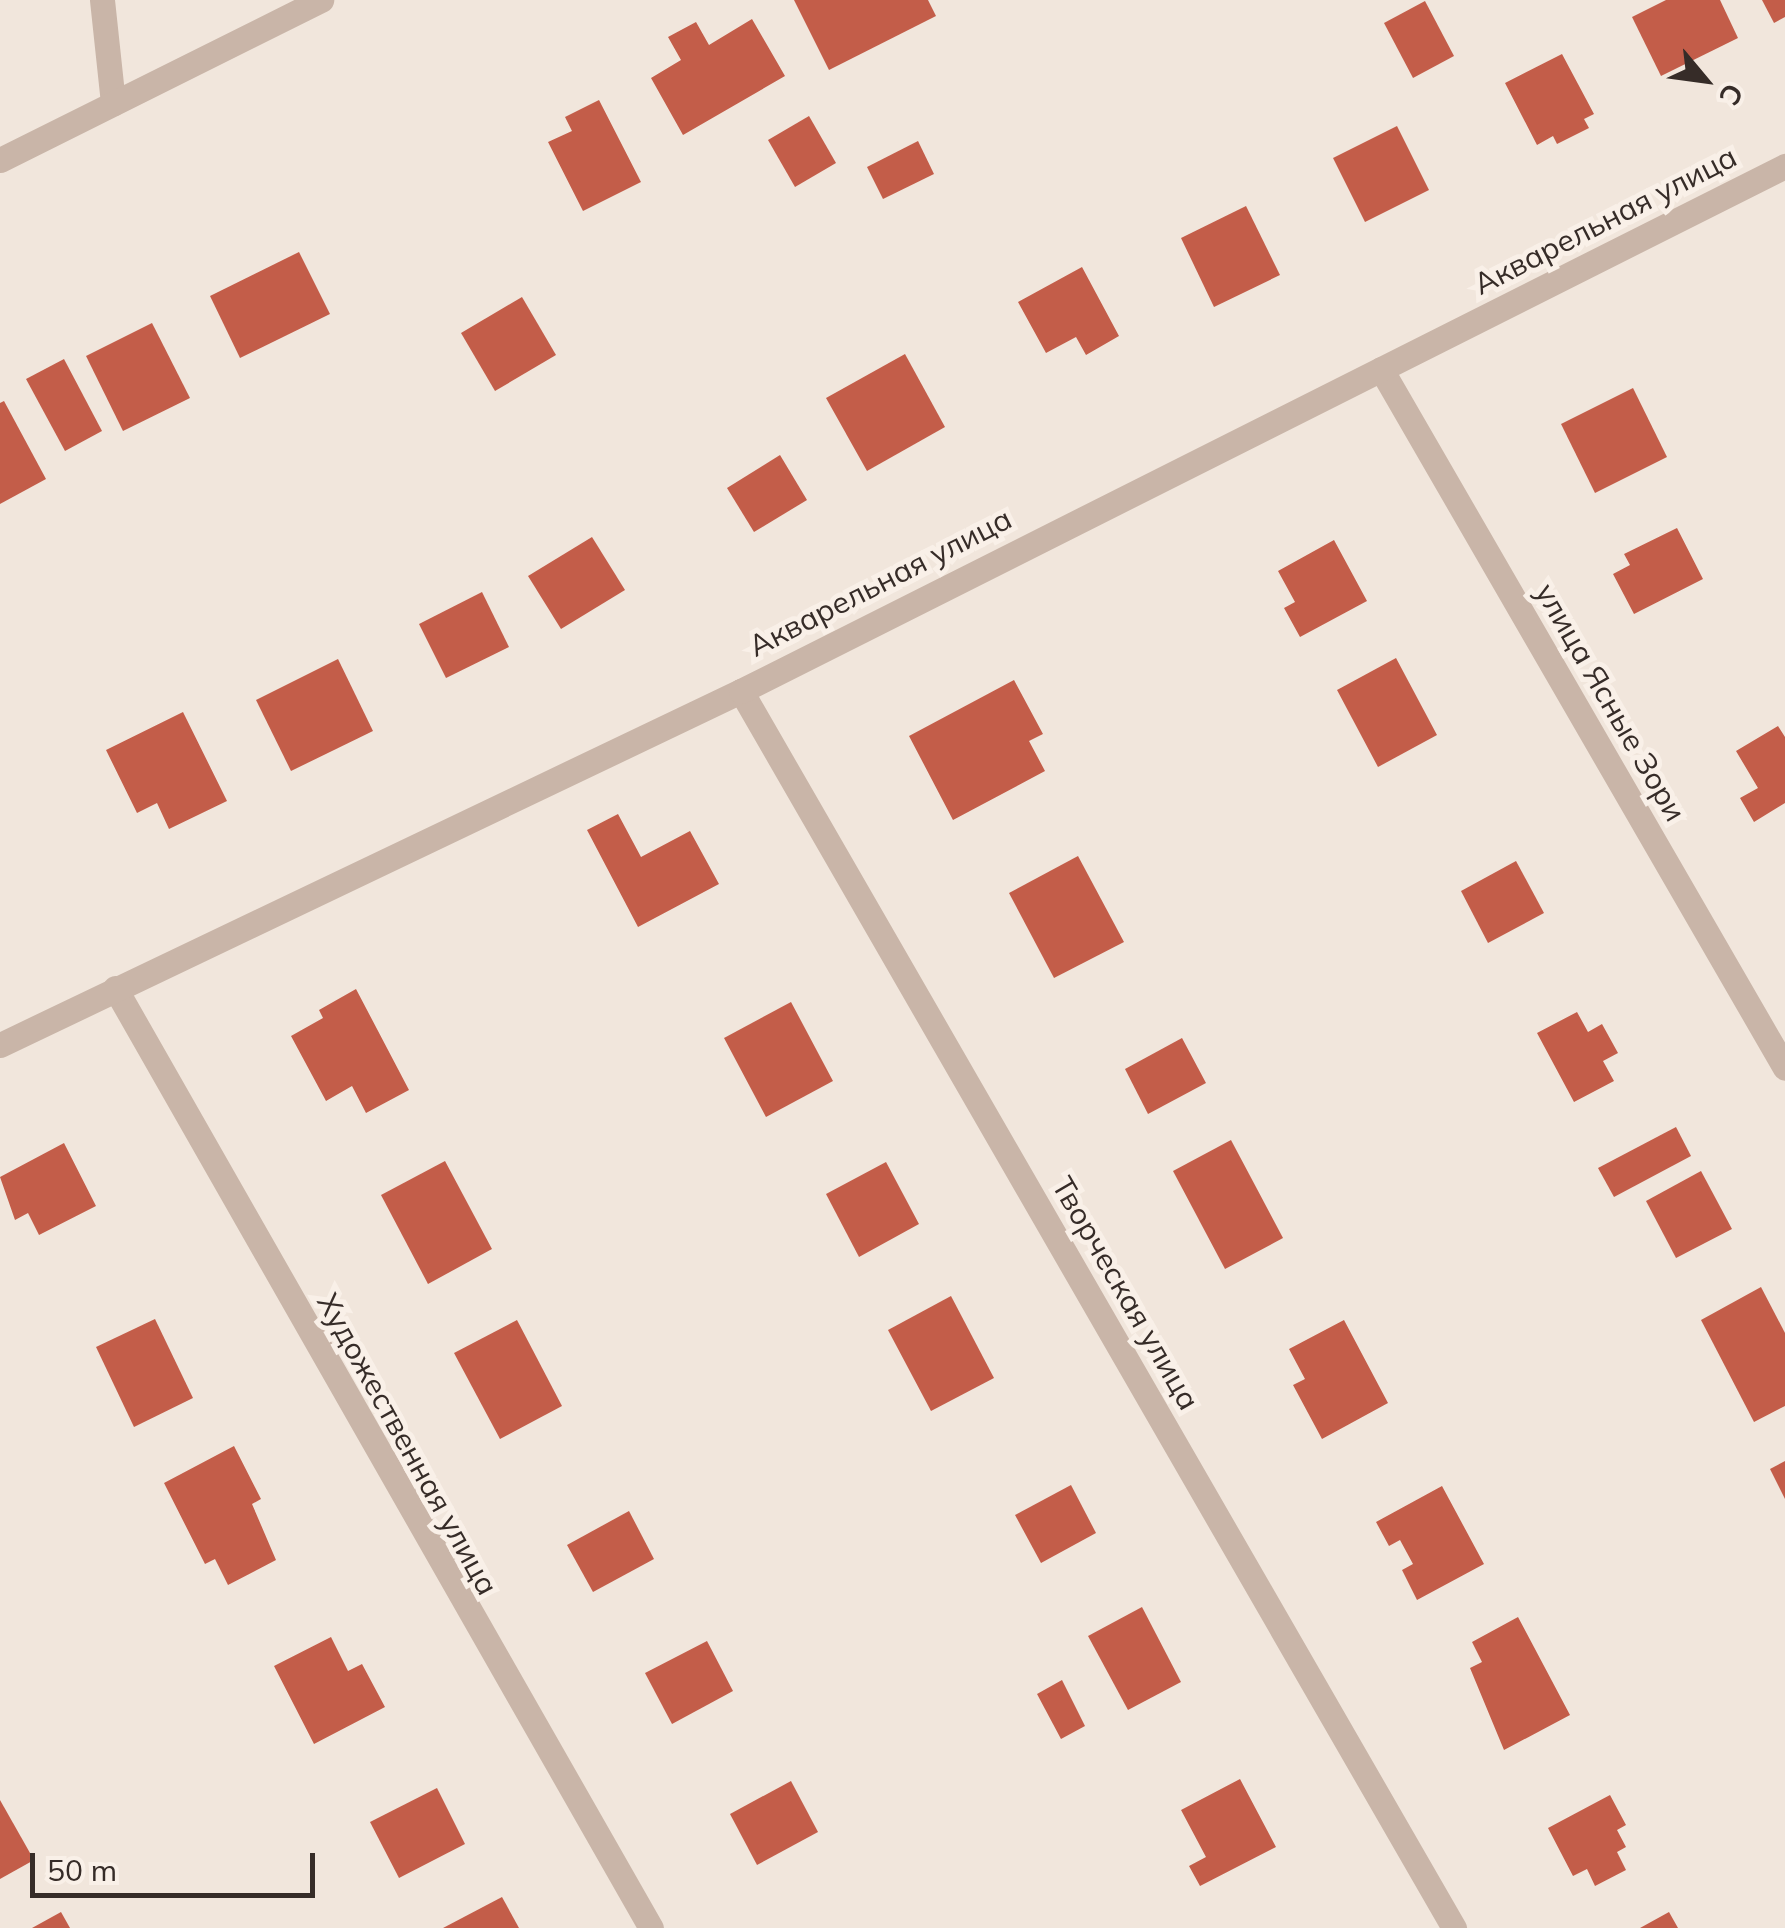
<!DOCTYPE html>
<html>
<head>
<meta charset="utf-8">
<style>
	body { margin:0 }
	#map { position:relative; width:1785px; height:1928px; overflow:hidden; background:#f1e6dc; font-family:Mulish,sans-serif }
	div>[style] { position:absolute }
	.building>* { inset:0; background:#c35d49 }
	.minor>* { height:25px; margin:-12.5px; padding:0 12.5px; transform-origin:12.5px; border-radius:12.5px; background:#c9b5a8 }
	span { translate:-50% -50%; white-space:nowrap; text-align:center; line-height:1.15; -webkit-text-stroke:10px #f9f0e8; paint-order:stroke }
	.street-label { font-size:30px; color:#362c28 }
	.north { position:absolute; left:1655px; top:30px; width:100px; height:100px; -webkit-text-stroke:8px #f9f0e8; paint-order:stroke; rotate:119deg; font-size:28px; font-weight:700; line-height:40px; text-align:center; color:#362c28 }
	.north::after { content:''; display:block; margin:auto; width:35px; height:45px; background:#362c28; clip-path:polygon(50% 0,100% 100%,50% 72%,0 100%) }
	.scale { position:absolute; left:30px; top:1853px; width:285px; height:45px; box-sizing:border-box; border:5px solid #362c28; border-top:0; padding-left:12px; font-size:30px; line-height:35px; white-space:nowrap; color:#362c28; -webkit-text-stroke:8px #f9f0e8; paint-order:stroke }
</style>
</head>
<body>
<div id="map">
	<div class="building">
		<i style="clip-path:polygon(794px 0,928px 0,936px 16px,829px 70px)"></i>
		<i style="clip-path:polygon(1666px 0,1720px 0,1738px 38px,1661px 76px,1632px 17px)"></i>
		<i style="clip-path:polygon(1762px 0,1785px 0,1785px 17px,1774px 23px)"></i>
		<i style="clip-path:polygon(1425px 1px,1454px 56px,1413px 78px,1384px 23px)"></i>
		<i style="clip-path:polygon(752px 19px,785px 76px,683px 135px,651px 78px,681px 60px,668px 37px,696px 22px,709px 45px)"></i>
		<i style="clip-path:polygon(1562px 54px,1594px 114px,1584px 119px,1589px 128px,1557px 144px,1553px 136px,1537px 145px,1505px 83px)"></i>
		<i style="clip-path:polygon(599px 100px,641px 182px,583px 211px,548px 142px,572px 131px,565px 117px)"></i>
		<i style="clip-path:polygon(809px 116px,836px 163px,795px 187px,768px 140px)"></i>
		<i style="clip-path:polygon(1397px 126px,1429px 190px,1365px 222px,1333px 158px)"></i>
		<i style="clip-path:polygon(918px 141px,934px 174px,883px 199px,867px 167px)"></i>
		<i style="clip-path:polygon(1246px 206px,1280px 275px,1214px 307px,1181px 238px)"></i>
		<i style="clip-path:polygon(299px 252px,330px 314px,240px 358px,210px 296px)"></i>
		<i style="clip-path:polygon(1082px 267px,1119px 336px,1086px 355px,1076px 337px,1046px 353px,1018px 302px)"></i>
		<i style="clip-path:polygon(522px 297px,556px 355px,495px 391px,461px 333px)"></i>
		<i style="clip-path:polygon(152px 323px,190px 398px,123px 431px,86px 356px)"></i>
		<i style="clip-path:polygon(905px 354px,945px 427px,867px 471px,826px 398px)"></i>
		<i style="clip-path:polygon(64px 359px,102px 431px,65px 451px,26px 379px)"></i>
		<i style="clip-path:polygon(1633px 388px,1667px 457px,1595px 493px,1561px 424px)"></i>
		<i style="clip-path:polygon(4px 401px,46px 479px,0 504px,0 403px)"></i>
		<i style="clip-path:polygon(780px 455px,807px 500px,754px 532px,727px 488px)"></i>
		<i style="clip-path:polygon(1677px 528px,1703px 579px,1634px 614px,1613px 574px,1630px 565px,1624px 554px)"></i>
		<i style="clip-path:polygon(592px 537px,625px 590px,561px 629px,528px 576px)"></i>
		<i style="clip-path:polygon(1334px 540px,1367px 601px,1300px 637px,1284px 608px,1295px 602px,1278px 571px)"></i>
		<i style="clip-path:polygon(482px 592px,509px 647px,446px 678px,419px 624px)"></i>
		<i style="clip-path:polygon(1396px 658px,1437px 735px,1378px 767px,1337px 690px)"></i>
		<i style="clip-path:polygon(338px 659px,373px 731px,291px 771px,256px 700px)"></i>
		<i style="clip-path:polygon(1014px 680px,1043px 734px,1029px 741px,1045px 771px,953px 820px,909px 736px)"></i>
		<i style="clip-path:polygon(183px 712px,227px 801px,169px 829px,157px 803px,137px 813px,106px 750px)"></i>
		<i style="clip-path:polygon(1778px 726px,1785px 737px,1785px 803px,1754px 822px,1740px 798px,1758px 788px,1736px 751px)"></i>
		<i style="clip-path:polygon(618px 814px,641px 857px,690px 831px,719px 884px,638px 927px,587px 830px)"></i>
		<i style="clip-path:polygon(1078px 856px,1124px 942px,1054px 978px,1009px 893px)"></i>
		<i style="clip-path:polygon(1516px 861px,1544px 913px,1488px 943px,1461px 891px)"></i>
		<i style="clip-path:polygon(356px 989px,409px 1090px,366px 1113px,352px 1086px,326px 1101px,291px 1036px,323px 1018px,319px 1010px)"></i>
		<i style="clip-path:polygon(791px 1002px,833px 1081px,766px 1117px,724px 1038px)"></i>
		<i style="clip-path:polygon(1577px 1012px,1588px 1032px,1602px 1024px,1618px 1053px,1603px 1061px,1614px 1081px,1574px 1102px,1537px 1033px)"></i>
		<i style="clip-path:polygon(1182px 1038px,1206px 1083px,1148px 1114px,1125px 1069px)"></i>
		<i style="clip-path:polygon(1676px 1127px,1691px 1156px,1614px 1197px,1598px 1168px)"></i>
		<i style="clip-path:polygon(1231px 1140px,1283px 1238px,1225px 1269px,1173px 1171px)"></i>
		<i style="clip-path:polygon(64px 1143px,96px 1206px,39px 1235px,28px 1213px,15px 1220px,0 1177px)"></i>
		<i style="clip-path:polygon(445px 1161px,492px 1249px,428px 1284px,381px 1195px)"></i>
		<i style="clip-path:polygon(886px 1162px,919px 1224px,859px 1257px,826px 1194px)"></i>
		<i style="clip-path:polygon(1701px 1171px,1732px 1229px,1676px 1258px,1646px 1201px)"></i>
		<i style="clip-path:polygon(1761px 1287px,1785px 1333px,1785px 1406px,1754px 1422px,1701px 1320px)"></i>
		<i style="clip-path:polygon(951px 1296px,994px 1378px,931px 1411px,888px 1330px)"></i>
		<i style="clip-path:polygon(155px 1319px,193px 1398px,134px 1427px,96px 1347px)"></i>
		<i style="clip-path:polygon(517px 1320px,562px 1406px,500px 1439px,454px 1353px)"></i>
		<i style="clip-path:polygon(1344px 1320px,1388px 1403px,1322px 1439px,1293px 1385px,1305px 1379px,1289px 1349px)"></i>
		<i style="clip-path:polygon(234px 1446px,261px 1499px,252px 1504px,276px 1560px,228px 1585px,215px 1559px,205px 1564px,164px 1483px)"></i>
		<i style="clip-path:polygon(1785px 1461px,1785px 1499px,1770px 1469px)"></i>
		<i style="clip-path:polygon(1071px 1485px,1096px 1533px,1041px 1563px,1015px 1515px)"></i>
		<i style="clip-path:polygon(1442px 1486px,1484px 1564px,1417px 1600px,1402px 1570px,1413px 1564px,1400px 1540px,1389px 1546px,1376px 1522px)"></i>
		<i style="clip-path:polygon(629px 1511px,654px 1559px,593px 1592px,567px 1545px)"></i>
		<i style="clip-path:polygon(1142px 1607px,1181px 1682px,1128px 1710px,1088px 1636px)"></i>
		<i style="clip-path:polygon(1518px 1617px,1570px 1715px,1504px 1750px,1470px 1668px,1482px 1662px,1472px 1642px)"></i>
		<i style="clip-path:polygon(331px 1637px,348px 1671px,362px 1664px,385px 1707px,314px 1744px,274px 1666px)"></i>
		<i style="clip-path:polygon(707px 1641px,733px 1691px,672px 1724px,645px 1673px)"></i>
		<i style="clip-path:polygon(1062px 1680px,1085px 1726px,1061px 1739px,1037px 1694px)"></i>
		<i style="clip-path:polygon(1240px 1779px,1276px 1847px,1200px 1886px,1189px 1866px,1206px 1857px,1181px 1810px)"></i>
		<i style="clip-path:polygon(791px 1781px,818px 1832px,757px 1865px,730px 1814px)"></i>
		<i style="clip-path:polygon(437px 1788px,465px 1844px,399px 1878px,370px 1822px)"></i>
		<i style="clip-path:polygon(1610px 1795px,1626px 1825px,1617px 1830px,1626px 1847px,1617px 1852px,1626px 1870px,1595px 1886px,1587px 1869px,1573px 1876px,1548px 1828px)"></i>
		<i style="clip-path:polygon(0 1800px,34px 1860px,0 1879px)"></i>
		<i style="clip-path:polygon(502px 1897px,519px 1928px,443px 1928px)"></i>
		<i style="clip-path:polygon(61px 1912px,70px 1928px,32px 1928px)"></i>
		<i style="clip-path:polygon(1669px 1912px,1678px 1928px,1640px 1928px)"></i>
	</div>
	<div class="minor">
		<i style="left:102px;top:0;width:104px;rotate:83.9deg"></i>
		<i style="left:0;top:160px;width:359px;rotate:-26.5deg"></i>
		<i style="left:1381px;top:369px;width:807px;rotate:59.97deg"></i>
		<i style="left:741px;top:691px;width:1428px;rotate:60.04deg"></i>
		<i style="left:115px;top:988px;width:1082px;rotate:60.31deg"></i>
		<i style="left:0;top:1045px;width:821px;rotate:-25.54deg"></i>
		<i style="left:741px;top:691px;width:1169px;rotate:-26.7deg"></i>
	</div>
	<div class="street-label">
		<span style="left:1605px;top:220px;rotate:-27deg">Акварельная улица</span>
		<span style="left:880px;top:582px;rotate:-27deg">Акварельная улица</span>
		<span style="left:1611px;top:702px;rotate:60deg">улица Ясные Зори</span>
		<span style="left:1126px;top:1293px;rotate:60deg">Творческая улица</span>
		<span style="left:408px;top:1444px;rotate:61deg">Художественная улица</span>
	</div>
	<div class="north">С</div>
	<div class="scale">50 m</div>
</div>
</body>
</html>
